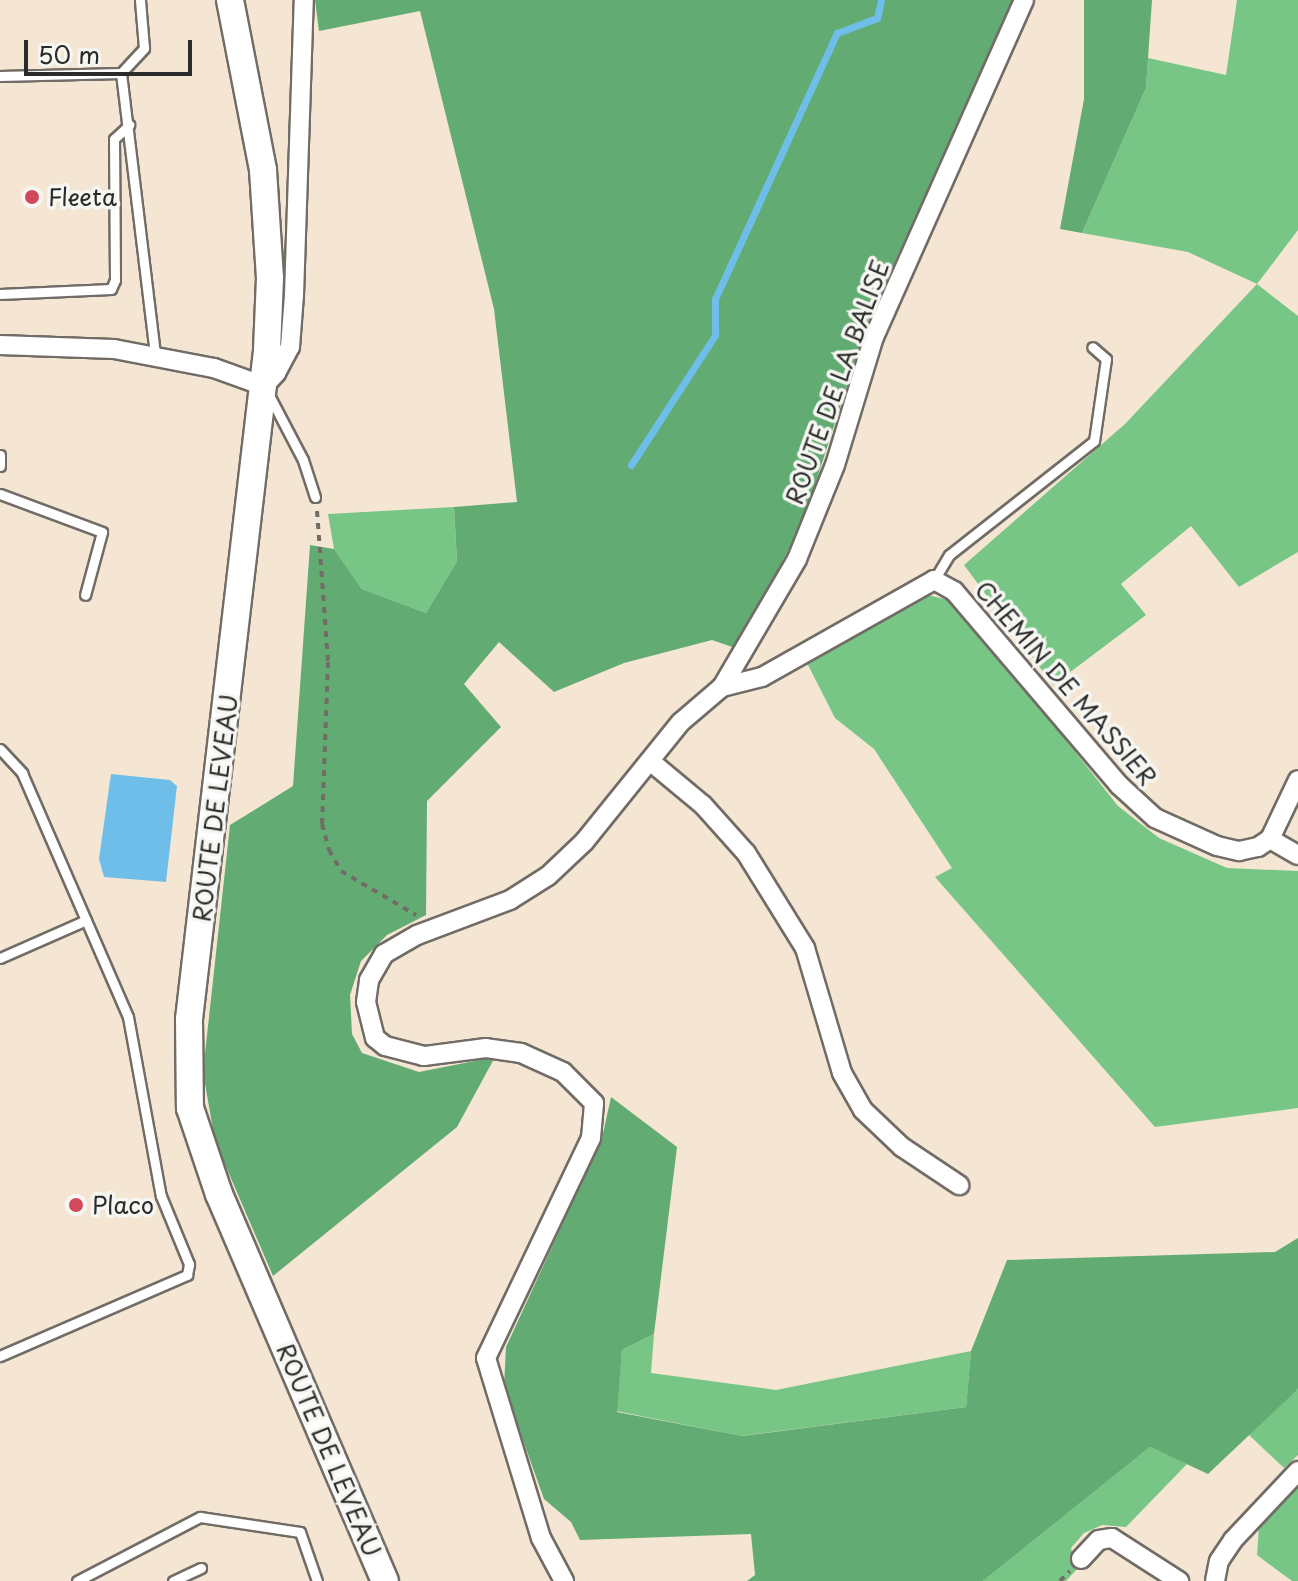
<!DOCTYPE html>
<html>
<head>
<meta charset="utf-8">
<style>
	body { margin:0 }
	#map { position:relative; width:1298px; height:1581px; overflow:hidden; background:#f4e6d3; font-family:"Playpen Sans",sans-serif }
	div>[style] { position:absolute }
	.green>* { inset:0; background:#78c686 }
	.forest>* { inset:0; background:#62ab73 }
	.water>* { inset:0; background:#6fbeea }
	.stream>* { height:7px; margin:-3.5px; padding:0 3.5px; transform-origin:3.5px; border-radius:3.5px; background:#6fbeea }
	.path>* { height:4px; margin-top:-2px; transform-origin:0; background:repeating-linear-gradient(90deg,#716c66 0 6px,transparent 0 12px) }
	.roads { filter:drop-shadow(2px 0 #716c66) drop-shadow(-2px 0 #716c66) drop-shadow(0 2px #716c66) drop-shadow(0 -2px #716c66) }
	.lane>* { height:9px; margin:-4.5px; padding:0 4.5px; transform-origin:4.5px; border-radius:4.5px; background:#fff }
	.street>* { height:18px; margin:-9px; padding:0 9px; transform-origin:9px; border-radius:9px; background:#fff }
	.secondary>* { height:26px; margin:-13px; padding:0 13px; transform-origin:13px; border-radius:13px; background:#fff }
	.dots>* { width:22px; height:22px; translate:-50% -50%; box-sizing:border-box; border:4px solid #f6f6f2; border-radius:50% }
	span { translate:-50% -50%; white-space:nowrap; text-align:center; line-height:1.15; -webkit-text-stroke:7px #f6f6f2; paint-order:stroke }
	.poi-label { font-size:24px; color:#2b2b2b }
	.left { translate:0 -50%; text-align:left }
	.street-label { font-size:24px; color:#2b2b2b }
	.scale { position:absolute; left:24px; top:40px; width:168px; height:36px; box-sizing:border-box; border:4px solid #2b2b2b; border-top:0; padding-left:10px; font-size:24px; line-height:28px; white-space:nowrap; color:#2b2b2b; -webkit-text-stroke:6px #f6f6f2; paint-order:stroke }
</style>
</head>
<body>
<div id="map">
	<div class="green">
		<i style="clip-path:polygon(1237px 0,1298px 0,1298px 230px,1257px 284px,1298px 316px,1298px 552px,1239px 587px,1191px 526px,1121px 584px,1146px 615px,1053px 685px,964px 565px,1125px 424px,1257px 284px,1188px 252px,1082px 233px,1146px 88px,1148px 58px,1226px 75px)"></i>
		<i style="clip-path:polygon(454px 507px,457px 561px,426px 613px,362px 589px,334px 549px,328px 514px)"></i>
		<i style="clip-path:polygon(928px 595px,957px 602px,1118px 806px,1159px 838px,1227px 868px,1298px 871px,1298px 1108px,1155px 1127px,935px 877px,952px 868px,874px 749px,835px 718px,807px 663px)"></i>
		<i style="clip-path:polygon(654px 1334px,651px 1373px,776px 1390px,971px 1351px,966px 1407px,741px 1436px,616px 1411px,622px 1350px)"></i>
		<i style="clip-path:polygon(1298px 1389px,1298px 1455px,1284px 1468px,1247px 1433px)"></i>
		<i style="clip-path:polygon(1150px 1447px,1187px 1464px,1126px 1527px,1102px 1525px,1084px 1533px,1071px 1548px,1077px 1569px,1066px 1581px,983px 1581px)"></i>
		<i style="clip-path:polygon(1298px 1485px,1298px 1581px,1292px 1581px,1257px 1555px,1259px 1526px)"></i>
	</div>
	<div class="forest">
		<i style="clip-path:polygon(315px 0,1016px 0,868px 320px,804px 519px,738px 649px,712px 640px,624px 663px,554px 692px,499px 642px,464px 684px,501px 727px,427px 801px,426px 915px,387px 935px,361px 961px,350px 995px,352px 1034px,362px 1053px,419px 1072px,495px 1057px,457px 1127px,273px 1276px,215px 1141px,203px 1072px,230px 825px,293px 786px,310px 545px,334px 549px,362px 589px,426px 613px,457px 561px,454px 507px,517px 502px,494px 309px,420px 11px,319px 31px)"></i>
		<i style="clip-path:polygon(1084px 0,1152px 0,1146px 88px,1082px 233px,1060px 229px,1084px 99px)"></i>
		<i style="clip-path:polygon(611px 1097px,677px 1147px,654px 1334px,622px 1350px,617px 1412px,742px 1436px,966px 1407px,971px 1351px,1007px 1260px,1275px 1252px,1298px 1238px,1298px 1389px,1208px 1474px,1150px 1447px,983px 1581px,747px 1581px,755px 1575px,751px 1534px,580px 1540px,571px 1522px,544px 1499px,504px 1387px,506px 1347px,602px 1138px)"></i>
	</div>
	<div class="water">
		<i style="clip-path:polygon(111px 774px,170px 780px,177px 786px,166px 882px,104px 877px,99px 859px)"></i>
	</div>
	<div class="stream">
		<i style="left:631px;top:465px;width:155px;rotate:-57.1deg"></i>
		<i style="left:715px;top:335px;width:36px;rotate:-90deg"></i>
		<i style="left:715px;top:299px;width:293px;rotate:-65.4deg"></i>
		<i style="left:837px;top:33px;width:43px;rotate:-20.6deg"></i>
		<i style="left:877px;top:18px;width:18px;rotate:-77deg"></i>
	</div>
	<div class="path">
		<i style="left:317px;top:511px;width:151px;rotate:85.8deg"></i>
		<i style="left:328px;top:662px;width:162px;rotate:92.1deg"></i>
		<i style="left:322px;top:824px;width:27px;rotate:75deg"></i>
		<i style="left:329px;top:850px;width:24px;rotate:60deg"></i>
		<i style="left:341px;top:871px;width:87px;rotate:30.4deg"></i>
		<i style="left:1060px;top:1581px;width:14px;rotate:-45deg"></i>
	</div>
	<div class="roads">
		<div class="lane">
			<i style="left:121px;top:73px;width:285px;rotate:83.1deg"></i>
			<i style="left:0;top:76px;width:121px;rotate:-1.4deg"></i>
			<i style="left:121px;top:73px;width:34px;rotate:-47deg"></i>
			<i style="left:144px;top:48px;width:48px;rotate:-94.8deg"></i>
			<i style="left:0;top:294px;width:111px;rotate:-2.6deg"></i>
			<i style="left:111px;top:289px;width:10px;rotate:-66deg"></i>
			<i style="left:115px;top:280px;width:141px;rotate:-90.4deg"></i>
			<i style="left:114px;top:139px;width:21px;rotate:-43deg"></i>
			<i style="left:269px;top:395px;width:73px;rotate:62.4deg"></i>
			<i style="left:303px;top:460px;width:39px;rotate:72deg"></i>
			<i style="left:0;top:455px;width:11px;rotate:90deg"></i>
			<i style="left:0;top:494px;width:109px;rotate:20.4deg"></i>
			<i style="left:102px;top:532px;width:65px;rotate:105.1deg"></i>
			<i style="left:934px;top:580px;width:29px;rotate:-59deg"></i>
			<i style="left:949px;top:555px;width:184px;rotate:-38.2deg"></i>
			<i style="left:1094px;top:441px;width:83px;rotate:-81.7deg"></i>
			<i style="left:1106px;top:359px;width:18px;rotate:-139deg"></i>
			<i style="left:0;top:749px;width:33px;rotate:47deg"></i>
			<i style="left:22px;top:773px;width:266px;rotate:66.5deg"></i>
			<i style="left:128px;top:1017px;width:182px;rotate:79.6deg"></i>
			<i style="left:161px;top:1196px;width:74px;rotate:67.6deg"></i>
			<i style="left:189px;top:1264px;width:11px;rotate:100deg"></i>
			<i style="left:187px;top:1275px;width:204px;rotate:156.6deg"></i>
			<i style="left:0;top:958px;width:94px;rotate:-23.8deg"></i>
			<i style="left:77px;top:1581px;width:139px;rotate:-27.5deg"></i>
			<i style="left:200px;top:1517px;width:101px;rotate:8.5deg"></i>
			<i style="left:300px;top:1532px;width:52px;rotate:70.9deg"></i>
			<i style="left:173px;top:1581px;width:31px;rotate:-25deg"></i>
		</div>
		<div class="street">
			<i style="left:0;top:345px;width:114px;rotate:2deg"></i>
			<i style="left:114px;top:349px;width:102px;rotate:10.8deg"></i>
			<i style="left:214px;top:368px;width:53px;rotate:19.8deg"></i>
			<i style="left:264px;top:386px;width:18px;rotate:-47deg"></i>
			<i style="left:276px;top:373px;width:30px;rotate:-62deg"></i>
			<i style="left:290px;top:347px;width:52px;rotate:-85.6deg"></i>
			<i style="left:294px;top:295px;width:295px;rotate:-88.1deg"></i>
			<i style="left:722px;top:687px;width:148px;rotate:-59.6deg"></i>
			<i style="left:797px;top:559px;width:101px;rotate:-68deg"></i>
			<i style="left:835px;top:465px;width:134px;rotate:-73.1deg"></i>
			<i style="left:874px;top:337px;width:369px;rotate:-66deg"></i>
			<i style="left:650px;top:761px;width:69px;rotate:39.7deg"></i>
			<i style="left:703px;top:805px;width:64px;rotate:48.1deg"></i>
			<i style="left:746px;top:853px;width:112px;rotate:58.2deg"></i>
			<i style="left:805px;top:948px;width:130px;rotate:73.5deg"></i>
			<i style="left:842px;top:1073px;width:43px;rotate:60.4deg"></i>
			<i style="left:863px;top:1110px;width:54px;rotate:43.5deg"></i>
			<i style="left:902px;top:1147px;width:69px;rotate:33.7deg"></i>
			<i style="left:1270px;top:839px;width:32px;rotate:30deg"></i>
			<i style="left:1081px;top:1559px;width:26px;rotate:-47deg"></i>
			<i style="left:1099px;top:1540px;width:13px;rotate:-9deg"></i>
			<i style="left:1112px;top:1538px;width:80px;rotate:32.7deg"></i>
			<i style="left:564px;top:1581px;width:49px;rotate:-118.1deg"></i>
			<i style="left:541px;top:1538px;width:188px;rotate:-107deg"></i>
			<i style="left:486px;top:1358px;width:244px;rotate:-64.5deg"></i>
			<i style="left:591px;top:1138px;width:35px;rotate:-85deg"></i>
			<i style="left:594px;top:1103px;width:44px;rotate:-135deg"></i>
			<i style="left:563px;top:1072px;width:46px;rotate:-155.7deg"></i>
			<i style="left:521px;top:1053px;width:35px;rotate:-172deg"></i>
			<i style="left:486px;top:1048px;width:63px;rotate:172.6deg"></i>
			<i style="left:424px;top:1056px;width:40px;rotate:-165.6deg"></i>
			<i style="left:385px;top:1046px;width:13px;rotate:-141deg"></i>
			<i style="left:375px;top:1038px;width:37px;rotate:-104deg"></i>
			<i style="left:366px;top:1002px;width:22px;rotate:-82deg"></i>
			<i style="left:369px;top:980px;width:30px;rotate:-60deg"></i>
			<i style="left:384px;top:954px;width:38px;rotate:-30deg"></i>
			<i style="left:417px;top:935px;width:99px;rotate:-20.6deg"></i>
			<i style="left:510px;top:900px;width:45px;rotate:-32.3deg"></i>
			<i style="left:548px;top:876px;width:50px;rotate:-43.4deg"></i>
			<i style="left:584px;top:842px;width:154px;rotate:-51.1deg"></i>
			<i style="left:681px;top:722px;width:54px;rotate:-40.5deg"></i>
			<i style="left:722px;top:687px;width:41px;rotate:-14deg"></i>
			<i style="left:762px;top:677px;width:197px;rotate:-29.4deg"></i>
			<i style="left:934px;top:580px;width:23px;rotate:29deg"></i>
			<i style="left:954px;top:591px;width:255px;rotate:49.6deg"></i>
			<i style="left:1119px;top:785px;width:49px;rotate:42.5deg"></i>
			<i style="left:1155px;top:818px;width:68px;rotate:24.3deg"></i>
			<i style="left:1217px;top:846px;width:23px;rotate:13deg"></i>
			<i style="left:1239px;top:851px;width:19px;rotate:-12deg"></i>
			<i style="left:1258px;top:847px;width:14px;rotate:-34deg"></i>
			<i style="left:1270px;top:839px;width:65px;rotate:-64.6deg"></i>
			<i style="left:1215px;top:1581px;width:20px;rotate:-79deg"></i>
			<i style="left:1219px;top:1561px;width:25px;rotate:-56deg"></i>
			<i style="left:1233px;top:1540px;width:95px;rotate:-46.7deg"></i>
		</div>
		<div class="secondary">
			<i style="left:230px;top:0;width:173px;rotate:79deg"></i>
			<i style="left:263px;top:170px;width:108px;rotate:86.3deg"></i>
			<i style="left:270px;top:278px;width:73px;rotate:92.4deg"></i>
			<i style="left:267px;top:351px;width:673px;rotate:96.66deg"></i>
			<i style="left:189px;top:1019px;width:89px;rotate:89.4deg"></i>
			<i style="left:190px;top:1108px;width:91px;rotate:71.4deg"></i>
			<i style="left:219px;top:1194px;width:421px;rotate:66.8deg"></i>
		</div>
	</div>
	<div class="dots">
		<i style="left:32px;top:197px;background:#d1495b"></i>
		<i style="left:76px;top:1205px;background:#d1495b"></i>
	</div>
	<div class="poi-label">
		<span class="left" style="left:48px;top:197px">Fleeta</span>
		<span class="left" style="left:92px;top:1205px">Placo</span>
	</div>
	<div class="street-label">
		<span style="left:837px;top:382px;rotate:-70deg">ROUTE DE LA BALISE</span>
		<span style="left:1066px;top:683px;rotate:49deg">CHEMIN DE MASSIER</span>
		<span style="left:215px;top:808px;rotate:-83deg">ROUTE DE LEVEAU</span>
		<span style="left:329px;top:1450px;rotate:67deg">ROUTE DE LEVEAU</span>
	</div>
	<div class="scale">50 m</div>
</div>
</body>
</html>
